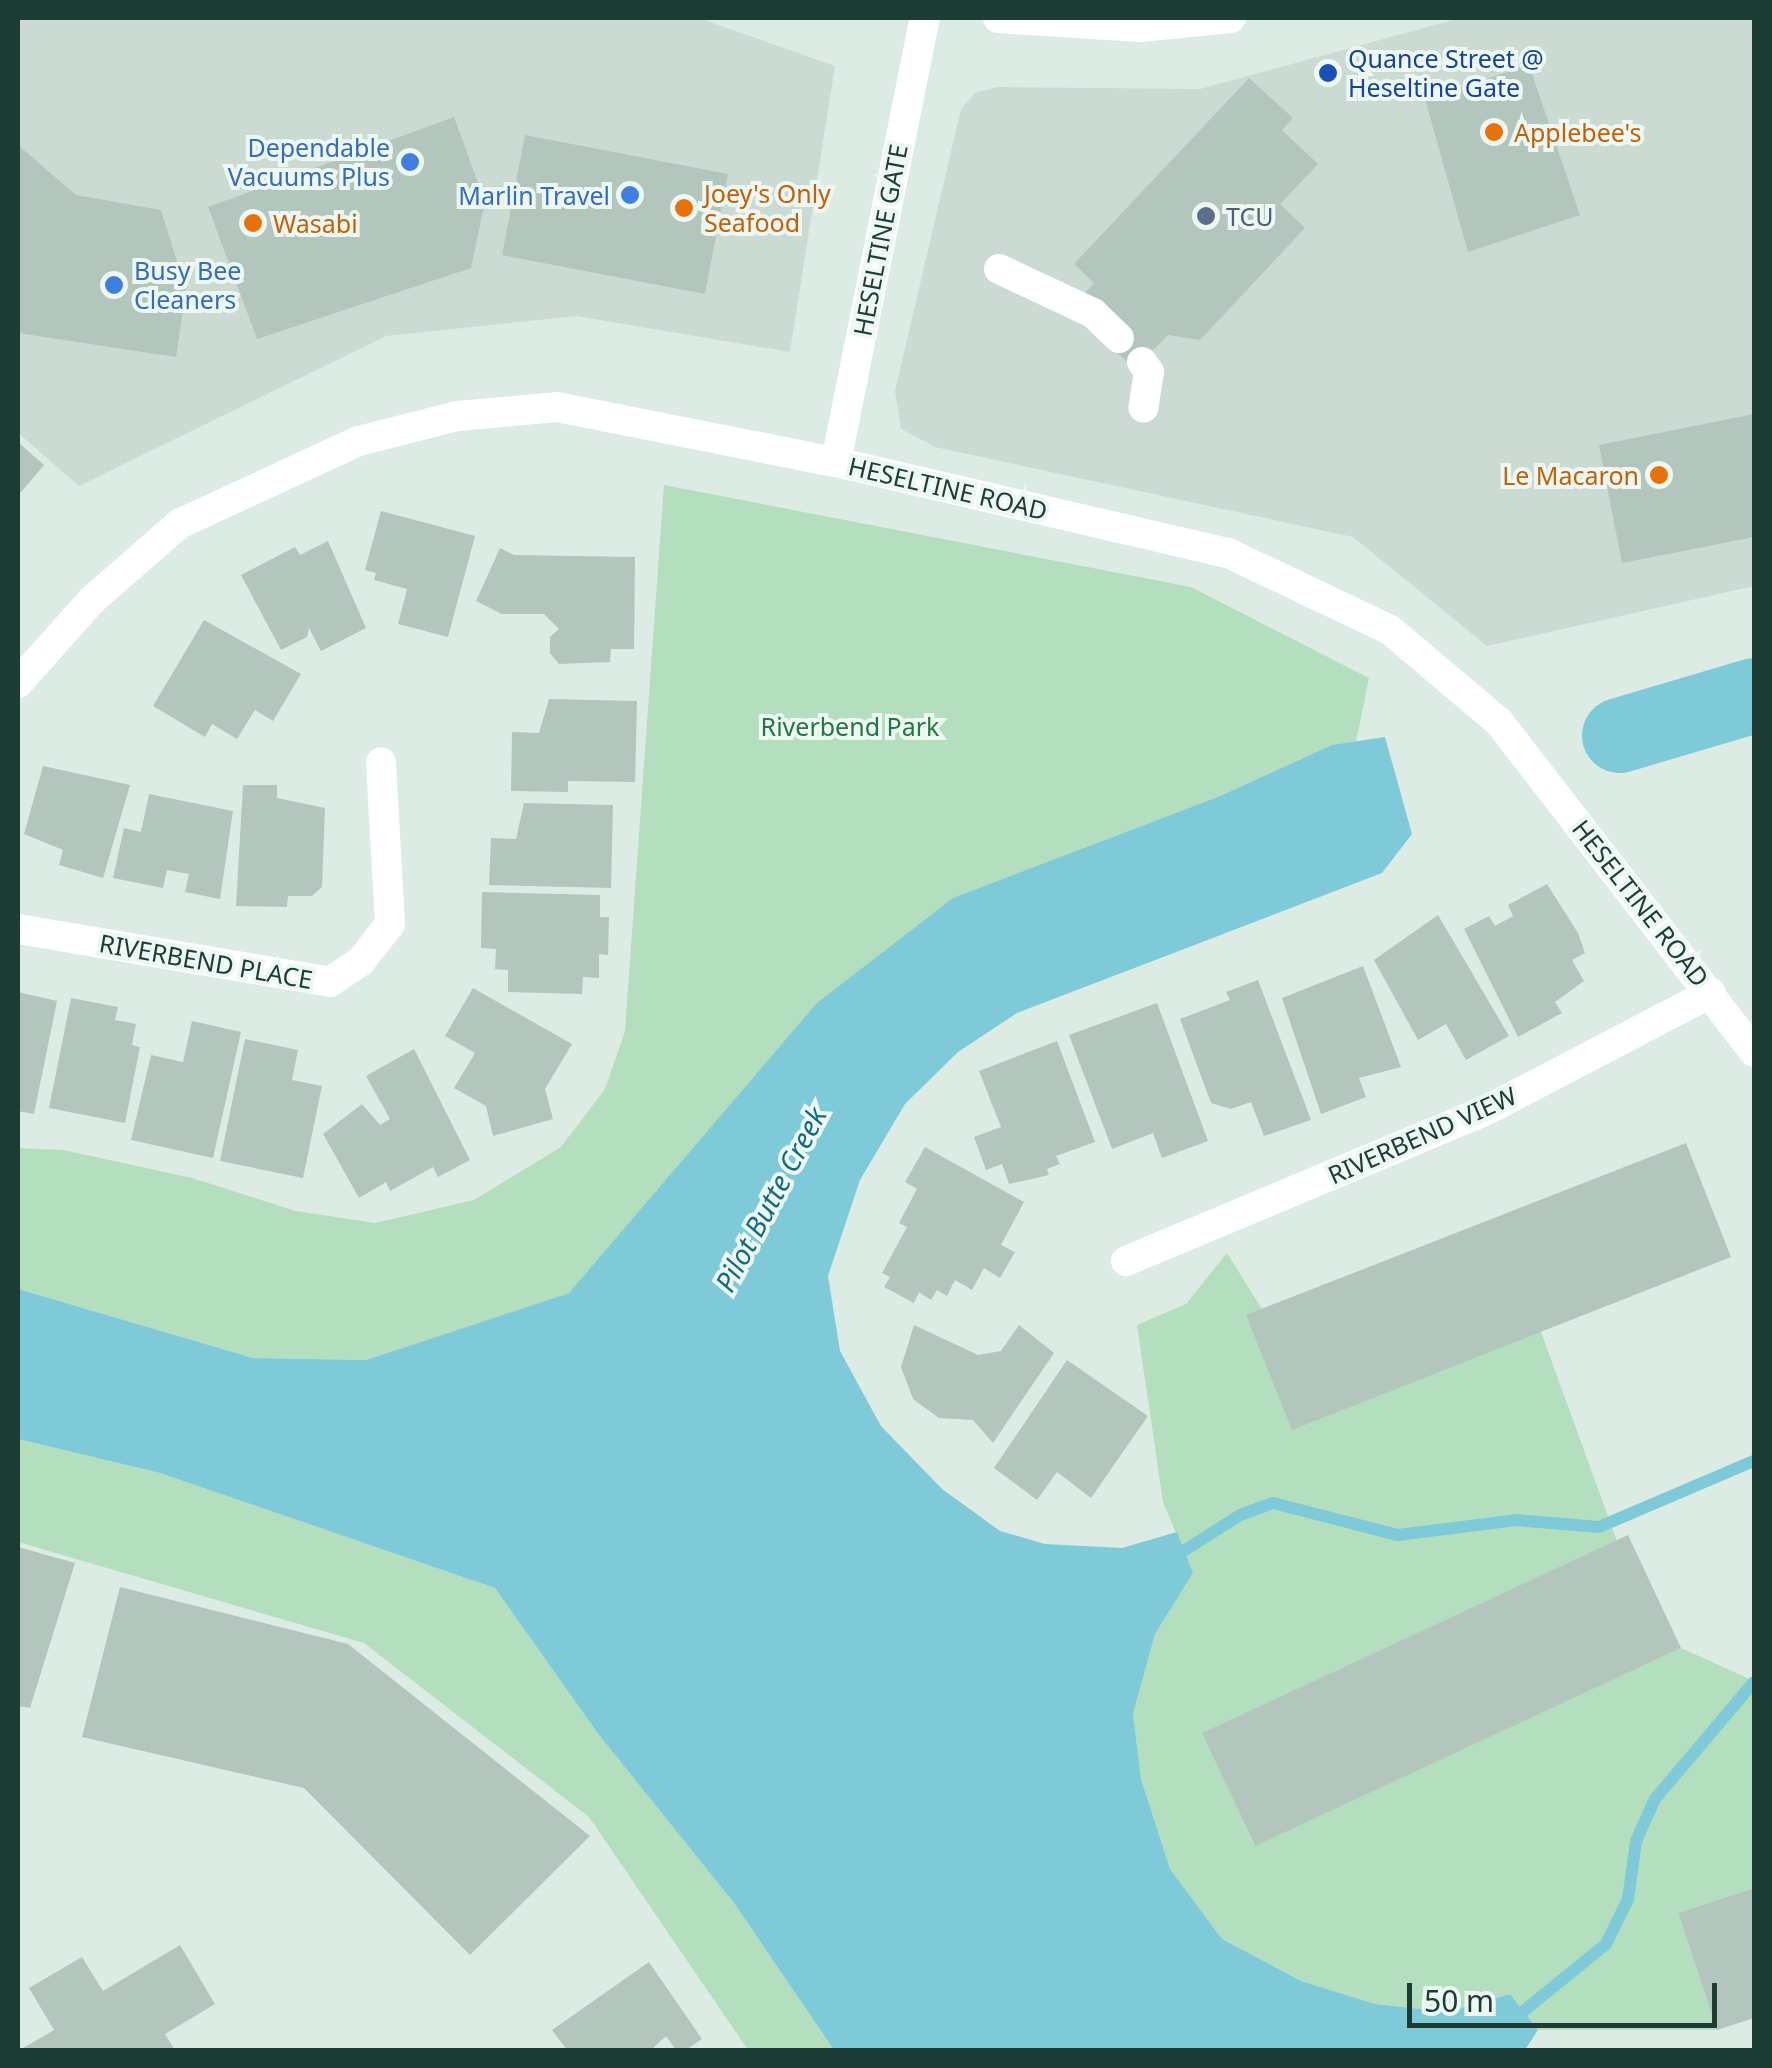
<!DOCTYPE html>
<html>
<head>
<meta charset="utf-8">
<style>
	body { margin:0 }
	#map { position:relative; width:1772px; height:2068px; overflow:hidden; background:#ddebe5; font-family:"Noto Sans",sans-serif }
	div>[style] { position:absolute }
	.built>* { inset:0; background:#cbdbd4 }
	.green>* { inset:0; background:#b3dfbf }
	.water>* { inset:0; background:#7ecad8 }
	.stream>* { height:12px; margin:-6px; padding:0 6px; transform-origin:6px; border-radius:6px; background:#7ecad8 }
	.river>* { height:75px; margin:-37.5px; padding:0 37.5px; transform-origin:37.5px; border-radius:37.5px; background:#7ecad8 }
	.building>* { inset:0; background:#b2c6be }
	.minor>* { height:30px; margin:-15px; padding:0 15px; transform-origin:15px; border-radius:15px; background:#fff }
	.dots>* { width:28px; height:28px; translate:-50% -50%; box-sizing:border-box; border:5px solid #eef8f3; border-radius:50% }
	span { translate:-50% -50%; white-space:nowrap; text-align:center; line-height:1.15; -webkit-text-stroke:8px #eef8f3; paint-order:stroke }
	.transit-label { font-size:25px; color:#164399 }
	.left { translate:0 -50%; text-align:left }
	.food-label { font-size:25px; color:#c56008 }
	.right { translate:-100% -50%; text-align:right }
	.shop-label { font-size:25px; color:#366cbe }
	.service-label { font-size:25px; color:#4e5e75 }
	.street-label { font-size:25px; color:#1d3c34 }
	.park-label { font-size:25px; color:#237743 }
	.water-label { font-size:28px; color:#116d7e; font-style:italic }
	.frame { position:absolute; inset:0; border:20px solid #1d3c34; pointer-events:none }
	.scale { position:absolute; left:1407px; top:1983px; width:310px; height:45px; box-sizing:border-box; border:5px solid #1d3c34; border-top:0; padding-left:12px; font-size:30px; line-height:35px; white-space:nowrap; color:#1d3c34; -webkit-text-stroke:8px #eef8f3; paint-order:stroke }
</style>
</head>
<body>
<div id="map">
	<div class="built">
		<i style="clip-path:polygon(18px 18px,699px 18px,835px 66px,790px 352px,576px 316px,386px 336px,79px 486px,18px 433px)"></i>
		<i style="clip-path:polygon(1460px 18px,1754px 18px,1754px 586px,1487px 646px,1353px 537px,935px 447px,901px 429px,895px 391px,961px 109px,975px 93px,997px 87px,1200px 89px)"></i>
	</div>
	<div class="green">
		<i style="clip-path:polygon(664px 485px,1191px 587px,1369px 678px,1356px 742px,1332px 745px,1218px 797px,636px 1221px,569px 1293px,366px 1360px,253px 1358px,18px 1289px,18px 1148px,63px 1150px,192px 1178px,296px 1211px,375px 1223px,474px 1200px,561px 1147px,605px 1089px,625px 1031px)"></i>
		<i style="clip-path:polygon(1227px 1253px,1262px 1309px,1541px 1332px,1617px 1541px,1203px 1733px,1254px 1845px,1681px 1648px,1754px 1681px,1754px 1888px,1678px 1913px,1717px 2030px,1538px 2030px,1510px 1994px,1448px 2012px,1375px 2004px,1301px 1981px,1222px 1939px,1170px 1869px,1141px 1779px,1133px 1714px,1155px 1634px,1193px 1573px,1163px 1502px,1137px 1325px,1186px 1304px)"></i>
		<i style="clip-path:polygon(18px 1439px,160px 1473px,495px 1588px,599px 1735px,734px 1903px,834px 2050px,748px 2050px,589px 1817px,364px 1643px,18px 1542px)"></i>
	</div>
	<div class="water">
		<i style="clip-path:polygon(1385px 737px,1412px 834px,1382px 873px,1017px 1013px,958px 1052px,905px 1104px,860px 1180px,828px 1276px,840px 1351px,881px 1426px,942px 1489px,1000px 1531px,1045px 1544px,1122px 1548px,1177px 1532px,1193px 1573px,1155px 1634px,1133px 1714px,1141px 1779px,1170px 1869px,1222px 1939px,1301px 1981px,1375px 2004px,1448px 2012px,1510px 1994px,1538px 2030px,1525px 2050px,834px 2050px,734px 1903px,599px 1735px,495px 1588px,160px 1473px,18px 1439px,18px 1289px,253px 1358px,366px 1360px,569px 1293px,817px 1003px,953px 898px,1218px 797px,1332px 745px)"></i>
	</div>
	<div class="stream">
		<i style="left:1171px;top:1559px;width:82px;rotate:-32.5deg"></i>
		<i style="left:1240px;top:1515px;width:35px;rotate:-20deg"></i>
		<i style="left:1273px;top:1503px;width:129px;rotate:14.4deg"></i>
		<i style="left:1398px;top:1535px;width:119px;rotate:-7.2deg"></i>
		<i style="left:1516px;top:1520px;width:83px;rotate:4.8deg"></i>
		<i style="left:1599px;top:1527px;width:168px;rotate:-23.1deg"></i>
		<i style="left:1514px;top:2019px;width:119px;rotate:-39.2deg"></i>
		<i style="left:1606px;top:1944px;width:50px;rotate:-63.9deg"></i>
		<i style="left:1628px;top:1899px;width:59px;rotate:-82.1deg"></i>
		<i style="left:1636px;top:1841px;width:46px;rotate:-65.7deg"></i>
		<i style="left:1655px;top:1799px;width:153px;rotate:-49.8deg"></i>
	</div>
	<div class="river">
		<i style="left:1619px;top:735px;width:141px;rotate:-16.5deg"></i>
	</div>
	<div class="building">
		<i style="clip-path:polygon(1529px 65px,1580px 215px,1468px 252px,1425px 99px)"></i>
		<i style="clip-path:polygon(1249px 78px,1293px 118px,1282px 130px,1318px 164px,1280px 204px,1305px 228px,1200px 340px,1168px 335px,1135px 369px,1111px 347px,1084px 294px,1094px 283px,1074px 264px)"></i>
		<i style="clip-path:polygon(454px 117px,485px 202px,471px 268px,257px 339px,208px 207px)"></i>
		<i style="clip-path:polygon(525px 135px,728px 174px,705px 294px,502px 255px)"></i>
		<i style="clip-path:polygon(18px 145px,76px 195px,161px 210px,186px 290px,176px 357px,18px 333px)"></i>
		<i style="clip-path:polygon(1754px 414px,1754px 537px,1622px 563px,1599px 445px)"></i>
		<i style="clip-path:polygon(18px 442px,44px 465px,18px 496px)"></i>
		<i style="clip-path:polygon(381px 511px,475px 536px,448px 637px,398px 624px,407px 589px,374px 580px,376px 573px,365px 570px)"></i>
		<i style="clip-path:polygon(328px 541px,366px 628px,321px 651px,309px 628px,307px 637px,281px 650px,241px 575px,295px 547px,300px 555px)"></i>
		<i style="clip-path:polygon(500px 548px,514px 555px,635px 557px,634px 649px,611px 649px,610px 662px,559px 664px,550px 653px,550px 637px,559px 629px,544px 614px,502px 614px,476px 601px)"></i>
		<i style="clip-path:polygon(204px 620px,301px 674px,273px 721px,255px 710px,237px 739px,212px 724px,205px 737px,153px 706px)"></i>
		<i style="clip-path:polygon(549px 699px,637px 701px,635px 782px,568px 781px,568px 792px,511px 791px,512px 732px,539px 733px)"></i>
		<i style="clip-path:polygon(43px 766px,130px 785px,103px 878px,59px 865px,63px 850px,24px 834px)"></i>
		<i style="clip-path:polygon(243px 785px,277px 785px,277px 798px,325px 808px,322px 887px,312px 896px,288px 896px,287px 907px,236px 906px)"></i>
		<i style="clip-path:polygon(149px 794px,233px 811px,220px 899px,185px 892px,189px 874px,167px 870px,163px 888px,113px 878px,124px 828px,141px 832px)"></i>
		<i style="clip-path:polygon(524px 803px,613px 805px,611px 888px,489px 885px,491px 838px,516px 839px)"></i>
		<i style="clip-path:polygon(1547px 884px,1578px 933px,1585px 953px,1572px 960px,1584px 981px,1555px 1002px,1562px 1013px,1518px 1037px,1464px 929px,1489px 916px,1495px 926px,1513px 916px,1508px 905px)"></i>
		<i style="clip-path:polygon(482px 892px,600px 895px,600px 917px,609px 917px,608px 955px,599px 954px,599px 978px,583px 977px,582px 994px,508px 992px,508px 970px,495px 969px,496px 949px,481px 948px)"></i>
		<i style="clip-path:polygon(1438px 915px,1509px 1036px,1466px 1060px,1446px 1024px,1418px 1040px,1374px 960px)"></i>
		<i style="clip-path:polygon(1363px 966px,1401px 1067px,1359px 1078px,1366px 1097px,1321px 1114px,1282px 998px)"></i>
		<i style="clip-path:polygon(1258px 980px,1311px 1120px,1264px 1136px,1251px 1102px,1231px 1109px,1211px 1103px,1180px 1019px,1230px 1000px,1226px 992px)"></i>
		<i style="clip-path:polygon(473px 988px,572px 1044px,545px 1089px,553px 1119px,493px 1136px,486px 1106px,454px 1088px,475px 1053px,445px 1036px)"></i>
		<i style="clip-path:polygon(18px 992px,57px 1001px,34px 1114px,18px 1111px)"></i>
		<i style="clip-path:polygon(71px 998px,118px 1007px,115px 1020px,136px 1024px,132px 1045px,140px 1047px,125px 1123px,49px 1108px)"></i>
		<i style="clip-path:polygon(1157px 1003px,1208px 1141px,1162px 1158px,1153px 1133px,1112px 1149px,1069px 1035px)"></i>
		<i style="clip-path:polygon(192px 1021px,241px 1032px,213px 1158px,131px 1140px,151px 1055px,183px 1062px)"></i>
		<i style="clip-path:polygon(245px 1039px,298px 1050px,292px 1080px,322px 1086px,303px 1178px,220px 1161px)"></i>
		<i style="clip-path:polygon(1057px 1041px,1095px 1142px,1056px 1156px,1060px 1164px,1047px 1169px,1049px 1175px,1009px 1184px,1002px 1164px,986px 1170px,974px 1137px,1001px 1127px,979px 1071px)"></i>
		<i style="clip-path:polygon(414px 1049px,470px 1160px,438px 1177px,433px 1167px,390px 1191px,386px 1182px,359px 1198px,323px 1134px,362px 1104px,380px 1125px,390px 1119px,366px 1076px)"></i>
		<i style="clip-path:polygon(1686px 1143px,1731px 1257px,1292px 1430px,1246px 1315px)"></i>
		<i style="clip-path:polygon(925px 1147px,1024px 1202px,1001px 1245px,1015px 1252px,1000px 1278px,984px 1268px,972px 1290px,955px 1280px,947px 1296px,937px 1290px,931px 1300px,919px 1292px,914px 1303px,884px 1287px,890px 1277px,882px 1273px,907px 1227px,899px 1223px,917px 1189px,905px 1182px)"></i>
		<i style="clip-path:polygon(914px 1325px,978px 1355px,1001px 1351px,1019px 1325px,1054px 1353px,993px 1443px,973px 1420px,939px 1418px,913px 1399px,901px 1367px)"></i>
		<i style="clip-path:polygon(1067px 1360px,1148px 1416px,1091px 1498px,1057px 1472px,1037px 1500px,994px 1468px)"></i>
		<i style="clip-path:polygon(1628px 1535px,1681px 1648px,1255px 1846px,1202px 1733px)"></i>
		<i style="clip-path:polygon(18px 1547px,75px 1563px,30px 1708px,18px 1706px)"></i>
		<i style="clip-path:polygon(120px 1587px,348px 1644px,590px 1836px,470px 1955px,304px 1788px,82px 1737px)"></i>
		<i style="clip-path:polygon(1754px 1888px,1754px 2018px,1717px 2030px,1678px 1913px)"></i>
		<i style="clip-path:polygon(180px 1945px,215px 2004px,165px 2034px,175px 2050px,20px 2050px,54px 2030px,29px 1988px,82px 1957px,103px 1991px)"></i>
		<i style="clip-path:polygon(649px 1962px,702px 2039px,686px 2050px,676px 2050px,666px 2036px,651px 2050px,567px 2050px,552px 2030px)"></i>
	</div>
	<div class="minor">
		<i style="left:998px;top:18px;width:142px;rotate:3.6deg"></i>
		<i style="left:1140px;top:27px;width:91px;rotate:-5.6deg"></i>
		<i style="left:999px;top:269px;width:104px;rotate:25.1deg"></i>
		<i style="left:1093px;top:313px;width:36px;rotate:44deg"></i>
		<i style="left:1142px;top:362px;width:12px;rotate:55deg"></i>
		<i style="left:1149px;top:372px;width:36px;rotate:99deg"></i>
		<i style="left:836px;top:462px;width:453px;rotate:-78.7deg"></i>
		<i style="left:18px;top:683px;width:111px;rotate:-48.3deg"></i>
		<i style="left:92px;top:600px;width:116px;rotate:-41.1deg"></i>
		<i style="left:179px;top:524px;width:198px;rotate:-24.8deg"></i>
		<i style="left:359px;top:441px;width:101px;rotate:-14.3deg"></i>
		<i style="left:457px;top:416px;width:100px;rotate:-5.1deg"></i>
		<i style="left:557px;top:407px;width:284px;rotate:11.2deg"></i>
		<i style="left:836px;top:462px;width:402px;rotate:13.1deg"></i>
		<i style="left:1228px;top:553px;width:179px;rotate:25.4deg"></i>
		<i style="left:1390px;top:630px;width:143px;rotate:40.2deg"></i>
		<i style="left:1499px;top:722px;width:417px;rotate:52.3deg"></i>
		<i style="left:18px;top:929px;width:316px;rotate:9.6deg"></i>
		<i style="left:330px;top:982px;width:37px;rotate:-34deg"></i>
		<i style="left:361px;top:961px;width:47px;rotate:-51.9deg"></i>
		<i style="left:390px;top:924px;width:162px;rotate:-93.2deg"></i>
		<i style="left:1126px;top:1261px;width:387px;rotate:-22.7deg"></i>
		<i style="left:1483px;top:1112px;width:257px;rotate:-27.6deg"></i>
	</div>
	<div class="dots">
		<i style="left:1328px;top:73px;background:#1a4fb4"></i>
		<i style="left:1494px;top:132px;background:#e8710a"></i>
		<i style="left:410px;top:162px;background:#3f7fe0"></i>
		<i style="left:630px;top:195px;background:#3f7fe0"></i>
		<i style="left:684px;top:208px;background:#e8710a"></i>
		<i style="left:1206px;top:216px;background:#5c6f8a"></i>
		<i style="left:253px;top:223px;background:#e8710a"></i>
		<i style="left:114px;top:285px;background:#3f7fe0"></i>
		<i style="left:1659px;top:475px;background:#e8710a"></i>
	</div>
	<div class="transit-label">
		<span class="left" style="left:1348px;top:73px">Quance Street @<br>Heseltine Gate</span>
	</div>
	<div class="food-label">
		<span class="left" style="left:1514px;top:132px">Applebee's</span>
		<span class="left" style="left:704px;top:208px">Joey's Only<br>Seafood</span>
		<span class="left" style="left:273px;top:223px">Wasabi</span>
		<span class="right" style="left:1639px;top:475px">Le Macaron</span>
	</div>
	<div class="shop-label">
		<span class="right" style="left:390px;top:162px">Dependable<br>Vacuums Plus</span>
		<span class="right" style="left:610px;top:195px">Marlin Travel</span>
		<span class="left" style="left:134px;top:285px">Busy Bee<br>Cleaners</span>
	</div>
	<div class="service-label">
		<span class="left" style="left:1226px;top:216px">TCU</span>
	</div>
	<div class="street-label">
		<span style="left:880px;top:240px;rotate:-79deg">HESELTINE GATE</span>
		<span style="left:948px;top:488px;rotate:13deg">HESELTINE ROAD</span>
		<span style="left:1641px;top:903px;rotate:52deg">HESELTINE ROAD</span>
		<span style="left:206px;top:961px;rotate:10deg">RIVERBEND PLACE</span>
		<span style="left:1422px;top:1135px;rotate:-24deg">RIVERBEND VIEW</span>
	</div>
	<div class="park-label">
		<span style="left:850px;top:726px">Riverbend Park</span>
	</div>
	<div class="water-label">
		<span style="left:770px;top:1199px;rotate:-62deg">Pilot Butte Creek</span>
	</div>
	<div class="frame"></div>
	<div class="scale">50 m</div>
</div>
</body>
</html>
